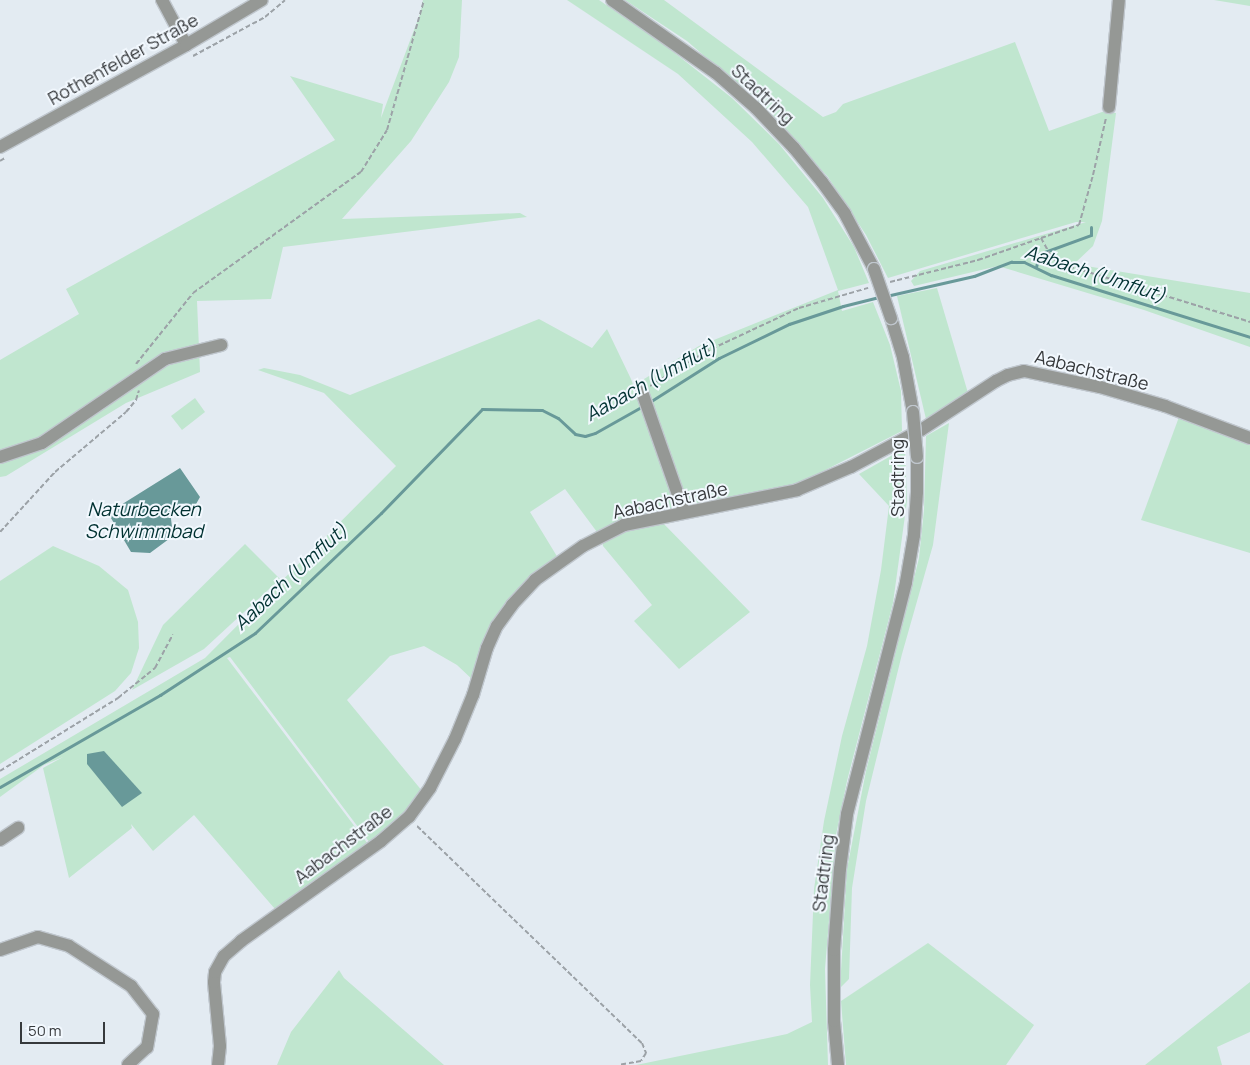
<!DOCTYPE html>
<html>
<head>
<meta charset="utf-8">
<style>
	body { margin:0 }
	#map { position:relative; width:1250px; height:1065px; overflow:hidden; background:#e3ebf2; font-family:Manrope,sans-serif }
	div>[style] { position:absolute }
	.green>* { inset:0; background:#c0e6cf }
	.water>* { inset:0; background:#689999 }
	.stream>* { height:3px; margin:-1.5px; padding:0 1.5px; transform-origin:1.5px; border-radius:1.5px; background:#689999 }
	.path>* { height:2px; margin-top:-1px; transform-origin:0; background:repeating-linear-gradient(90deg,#9ca2a7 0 5px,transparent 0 7.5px) }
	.roads { filter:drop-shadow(1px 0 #c0c7ce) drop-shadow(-1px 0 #c0c7ce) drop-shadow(0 1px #c0c7ce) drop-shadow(0 -1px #c0c7ce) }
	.minor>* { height:12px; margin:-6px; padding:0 6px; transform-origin:6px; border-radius:6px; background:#959895 }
	.bridges { filter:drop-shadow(1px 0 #c0c7ce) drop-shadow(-1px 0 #c0c7ce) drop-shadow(0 1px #c0c7ce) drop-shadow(0 -1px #c0c7ce) }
	.minor-bridge>* { height:12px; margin:-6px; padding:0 6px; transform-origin:6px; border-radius:6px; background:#959895 }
	span { translate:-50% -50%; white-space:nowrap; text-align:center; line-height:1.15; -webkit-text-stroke:4px #f2f8fe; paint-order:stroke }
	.street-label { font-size:18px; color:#36393c }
	.water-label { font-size:19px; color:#003131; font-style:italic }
	.scale { position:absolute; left:20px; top:1022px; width:85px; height:22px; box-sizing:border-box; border:2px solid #36393c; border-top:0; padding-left:6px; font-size:15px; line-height:18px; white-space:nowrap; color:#36393c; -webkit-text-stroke:4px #f2f8fe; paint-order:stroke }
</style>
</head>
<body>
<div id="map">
	<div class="green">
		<i style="clip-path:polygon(423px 0,462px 0,459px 57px,449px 82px,411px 141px,342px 219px,520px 213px,527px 217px,283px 247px,271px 299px,197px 301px,200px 372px,126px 403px,6px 476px,0 477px,0 360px,79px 314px,66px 289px,335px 140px,290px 76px,383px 104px,381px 118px,420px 14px)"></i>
		<i style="clip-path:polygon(567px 0,599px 0,662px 43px,732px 98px,779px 144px,823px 198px,854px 247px,869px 283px,838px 291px,842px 311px,873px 302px,890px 345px,901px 391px,902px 431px,794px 486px,685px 505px,644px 379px,699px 346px,838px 290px,808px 207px,752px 142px,678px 74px)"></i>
		<i style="clip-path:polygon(625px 0,664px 0,823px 117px,836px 112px,843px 104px,1015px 42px,1049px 131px,1102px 112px,1116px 113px,1102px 221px,1093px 246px,1074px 264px,1250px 293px,1250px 347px,1144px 310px,998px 266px,914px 286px,911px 281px,920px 271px,1086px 222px,1076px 222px,888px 278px,866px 235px,828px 177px,763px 107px,687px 41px)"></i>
		<i style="clip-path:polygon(1214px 0,1250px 0,1250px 6px)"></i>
		<i style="clip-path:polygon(937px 288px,968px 393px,926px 419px,897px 296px)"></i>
		<i style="clip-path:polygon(539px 319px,592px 348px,607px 329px,631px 379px,677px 503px,669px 512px,597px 532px,565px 489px,530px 512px,558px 558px,521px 592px,475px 682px,457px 665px,424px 646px,390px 656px,347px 700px,423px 792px,398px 821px,370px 843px,230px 657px,227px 658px,368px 844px,275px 909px,194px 815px,153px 851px,131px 824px,132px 828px,69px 878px,43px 768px,63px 757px,44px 765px,0 797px,0 779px,205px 658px,396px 466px,324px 393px,258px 370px,264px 368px,300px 375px,350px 395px)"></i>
		<i style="clip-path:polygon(195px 398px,205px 412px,182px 430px,171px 416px)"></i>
		<i style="clip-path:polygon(1179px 417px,1250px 445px,1250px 553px,1141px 520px)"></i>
		<i style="clip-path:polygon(949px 423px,933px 545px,902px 654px,866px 801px,852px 888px,849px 979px,840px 988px,847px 869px,866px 771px,919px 558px,924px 510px,926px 436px)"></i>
		<i style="clip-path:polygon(905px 448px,907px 501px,893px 603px,847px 781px,836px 835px,825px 969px,828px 1065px,636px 1065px,787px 1034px,812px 1022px,810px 985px,814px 889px,824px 821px,842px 736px,867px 646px,881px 570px,889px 506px,859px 474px)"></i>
		<i style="clip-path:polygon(661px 521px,750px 612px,679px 669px,634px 621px,652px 605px,603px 546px,602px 540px,617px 532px)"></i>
		<i style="clip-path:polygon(245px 544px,280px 579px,204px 649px,132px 690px,163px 625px)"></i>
		<i style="clip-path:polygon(53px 546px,99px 566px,128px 590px,138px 622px,139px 648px,131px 673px,115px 691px,0 764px,0 581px)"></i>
		<i style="clip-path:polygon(928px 943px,1034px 1025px,1006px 1065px,846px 1065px,841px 1001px)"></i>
		<i style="clip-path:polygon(339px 970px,344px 978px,444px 1065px,277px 1065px,291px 1032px)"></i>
		<i style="clip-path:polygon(1250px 982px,1250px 1032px,1217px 1047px,1222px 1065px,1145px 1065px)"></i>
	</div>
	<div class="water">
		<i style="clip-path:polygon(180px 468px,200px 497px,191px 513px,180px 509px,170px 510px,173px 536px,150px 553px,131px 552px,108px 513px)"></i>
		<i style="clip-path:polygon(104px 751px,142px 793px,122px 807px,87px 764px,87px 754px)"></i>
	</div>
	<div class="stream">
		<i style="left:1036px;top:267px;width:13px;rotate:-77deg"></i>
		<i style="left:1039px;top:254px;width:55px;rotate:-20.1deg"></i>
		<i style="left:1091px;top:235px;width:8px;rotate:-90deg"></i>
		<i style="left:886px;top:296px;width:90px;rotate:-12.8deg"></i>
		<i style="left:974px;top:276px;width:40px;rotate:-21deg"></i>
		<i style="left:1011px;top:262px;width:13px"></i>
		<i style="left:1024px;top:262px;width:30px;rotate:26deg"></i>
		<i style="left:1051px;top:275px;width:208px;rotate:17.3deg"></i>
		<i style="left:648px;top:403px;width:84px;rotate:-32.4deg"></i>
		<i style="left:719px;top:358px;width:78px;rotate:-25.9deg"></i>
		<i style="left:789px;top:324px;width:57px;rotate:-18.4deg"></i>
		<i style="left:843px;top:306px;width:38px;rotate:-14deg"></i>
		<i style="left:0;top:787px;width:185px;rotate:-29.9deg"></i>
		<i style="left:160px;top:695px;width:113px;rotate:-33.1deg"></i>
		<i style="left:255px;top:633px;width:174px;rotate:-43.6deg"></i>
		<i style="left:381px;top:513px;width:145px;rotate:-45.8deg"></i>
		<i style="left:482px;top:409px;width:60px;rotate:1deg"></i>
		<i style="left:542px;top:410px;width:18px;rotate:27deg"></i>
		<i style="left:558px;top:418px;width:23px;rotate:43deg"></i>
		<i style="left:575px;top:434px;width:10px;rotate:11deg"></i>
		<i style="left:585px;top:436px;width:10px;rotate:-17deg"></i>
		<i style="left:595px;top:433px;width:55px;rotate:-29.4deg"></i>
	</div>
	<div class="path">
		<i style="left:193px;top:56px;width:82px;rotate:-28.4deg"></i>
		<i style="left:265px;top:17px;width:26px;rotate:-40deg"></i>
		<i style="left:0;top:161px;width:6px;rotate:-31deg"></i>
		<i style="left:1041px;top:238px;width:40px;rotate:-18.9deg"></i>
		<i style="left:1079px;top:225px;width:52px;rotate:-74.4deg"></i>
		<i style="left:1093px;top:175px;width:58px;rotate:-77.2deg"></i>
		<i style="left:890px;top:282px;width:91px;rotate:-14deg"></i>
		<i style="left:978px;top:260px;width:67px;rotate:-19.2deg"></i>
		<i style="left:1041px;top:238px;width:23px;rotate:61deg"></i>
		<i style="left:1052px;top:258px;width:12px;rotate:31deg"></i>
		<i style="left:1062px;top:264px;width:197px;rotate:17.1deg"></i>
		<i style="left:136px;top:364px;width:91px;rotate:-51.2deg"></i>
		<i style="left:193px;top:293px;width:207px;rotate:-35.8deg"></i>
		<i style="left:361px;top:172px;width:49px;rotate:-58.2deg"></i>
		<i style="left:387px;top:130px;width:135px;rotate:-74.1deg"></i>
		<i style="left:650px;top:386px;width:65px;rotate:-31.7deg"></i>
		<i style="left:705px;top:352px;width:104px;rotate:-25.1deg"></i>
		<i style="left:799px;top:308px;width:72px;rotate:-16.2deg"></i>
		<i style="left:0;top:532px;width:81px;rotate:-47.5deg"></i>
		<i style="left:55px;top:472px;width:93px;rotate:-40.2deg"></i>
		<i style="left:126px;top:412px;width:16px;rotate:-50deg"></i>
		<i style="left:136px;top:400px;width:10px;rotate:-73deg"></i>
		<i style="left:0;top:771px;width:139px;rotate:-31.7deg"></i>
		<i style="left:118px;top:698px;width:48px;rotate:-39deg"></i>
		<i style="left:155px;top:668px;width:38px;rotate:-62deg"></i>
		<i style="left:417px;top:826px;width:313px;rotate:44deg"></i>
		<i style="left:642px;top:1043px;width:11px;rotate:68deg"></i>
		<i style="left:646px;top:1053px;width:9px;rotate:122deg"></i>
		<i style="left:641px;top:1061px;width:22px;rotate:170deg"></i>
	</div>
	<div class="roads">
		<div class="minor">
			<i style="left:162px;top:0;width:51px;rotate:61.9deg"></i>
			<i style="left:612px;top:0;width:127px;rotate:35.1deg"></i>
			<i style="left:716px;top:73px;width:53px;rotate:41.2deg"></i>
			<i style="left:756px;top:108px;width:55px;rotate:46.5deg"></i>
			<i style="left:794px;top:148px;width:44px;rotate:50.5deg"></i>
			<i style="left:822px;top:182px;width:39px;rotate:54deg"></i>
			<i style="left:845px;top:214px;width:62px;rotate:62.2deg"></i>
			<i style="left:1109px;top:107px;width:107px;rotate:-84.7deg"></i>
			<i style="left:0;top:147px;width:212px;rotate:-28.7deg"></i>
			<i style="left:186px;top:45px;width:88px;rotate:-30.6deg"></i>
			<i style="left:891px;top:318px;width:41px;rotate:72.9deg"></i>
			<i style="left:903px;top:357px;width:56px;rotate:79.7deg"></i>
			<i style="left:642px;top:392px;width:127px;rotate:70.7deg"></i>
			<i style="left:0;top:457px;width:44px;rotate:-18.4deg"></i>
			<i style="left:42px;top:443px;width:149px;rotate:-34.3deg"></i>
			<i style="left:165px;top:359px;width:58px;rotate:-14deg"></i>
			<i style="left:0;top:840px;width:22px;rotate:-34deg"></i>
			<i style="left:0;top:950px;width:40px;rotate:-18.9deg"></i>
			<i style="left:38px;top:937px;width:32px;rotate:16deg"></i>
			<i style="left:69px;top:946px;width:74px;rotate:32.8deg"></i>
			<i style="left:131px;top:986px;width:36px;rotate:52deg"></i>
			<i style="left:153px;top:1014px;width:34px;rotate:100deg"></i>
			<i style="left:147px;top:1047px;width:26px;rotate:137deg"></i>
			<i style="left:218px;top:1065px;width:19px;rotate:-84deg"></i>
			<i style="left:220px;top:1046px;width:64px;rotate:-95.4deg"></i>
			<i style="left:214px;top:982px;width:10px;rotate:-84deg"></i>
			<i style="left:215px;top:972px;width:18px;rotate:-61deg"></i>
			<i style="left:224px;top:956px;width:23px;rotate:-41deg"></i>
			<i style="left:241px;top:941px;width:172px;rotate:-35.5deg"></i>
			<i style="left:381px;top:841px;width:37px;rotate:-41deg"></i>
			<i style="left:409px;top:817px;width:36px;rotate:-54deg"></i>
			<i style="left:430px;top:788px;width:55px;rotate:-63deg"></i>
			<i style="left:455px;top:739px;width:48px;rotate:-67.8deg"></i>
			<i style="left:473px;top:695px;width:49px;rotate:-73.4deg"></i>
			<i style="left:487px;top:648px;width:24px;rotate:-66deg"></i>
			<i style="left:497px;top:626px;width:26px;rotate:-54deg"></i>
			<i style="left:512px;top:605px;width:34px;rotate:-47deg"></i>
			<i style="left:535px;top:580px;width:59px;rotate:-35.3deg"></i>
			<i style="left:583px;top:546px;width:46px;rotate:-27.1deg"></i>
			<i style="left:624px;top:525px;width:177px;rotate:-11.4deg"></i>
			<i style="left:797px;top:490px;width:59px;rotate:-23.1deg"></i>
			<i style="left:851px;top:467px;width:79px;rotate:-27.9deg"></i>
			<i style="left:921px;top:430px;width:90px;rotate:-33.2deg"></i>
			<i style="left:996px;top:381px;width:13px;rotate:-27deg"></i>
			<i style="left:1008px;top:375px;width:16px;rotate:-14deg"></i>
			<i style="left:1024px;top:371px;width:78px;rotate:11.9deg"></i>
			<i style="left:1100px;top:387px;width:68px;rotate:16.3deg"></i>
			<i style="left:1165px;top:406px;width:91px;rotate:20.6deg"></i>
			<i style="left:838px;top:1065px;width:44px;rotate:-95.2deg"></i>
			<i style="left:834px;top:1021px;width:71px;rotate:-90deg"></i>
			<i style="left:834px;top:950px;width:81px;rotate:-85.8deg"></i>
			<i style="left:840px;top:869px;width:55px;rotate:-82.7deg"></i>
			<i style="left:847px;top:814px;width:239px;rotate:-75.7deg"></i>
			<i style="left:906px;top:582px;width:48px;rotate:-80.3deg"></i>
			<i style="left:914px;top:535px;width:43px;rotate:-86deg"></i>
			<i style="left:917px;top:492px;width:35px;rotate:-90deg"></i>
		</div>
	</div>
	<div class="bridges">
		<div class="minor-bridge">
			<i style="left:874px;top:269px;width:52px;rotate:70.9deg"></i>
			<i style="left:913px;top:412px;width:45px;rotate:84.9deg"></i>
		</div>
	</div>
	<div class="street-label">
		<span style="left:123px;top:59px;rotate:-29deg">Rothenfelder Straße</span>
		<span style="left:763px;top:94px;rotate:43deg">Stadtring</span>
		<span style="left:1092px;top:370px;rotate:14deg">Aabachstraße</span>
		<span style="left:897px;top:478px;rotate:-90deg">Stadtring</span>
		<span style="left:670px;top:500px;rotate:-12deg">Aabachstraße</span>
		<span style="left:343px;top:844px;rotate:-37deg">Aabachstraße</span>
		<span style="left:823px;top:873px;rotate:-83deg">Stadtring</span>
	</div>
	<div class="water-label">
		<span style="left:1095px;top:274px;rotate:18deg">Aabach (Umflut)</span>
		<span style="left:651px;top:381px;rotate:-29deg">Aabach (Umflut)</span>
		<span style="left:144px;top:521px">Naturbecken<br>Schwimmbad</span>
		<span style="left:291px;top:577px;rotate:-43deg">Aabach (Umflut)</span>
	</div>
	<div class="scale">50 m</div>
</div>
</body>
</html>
